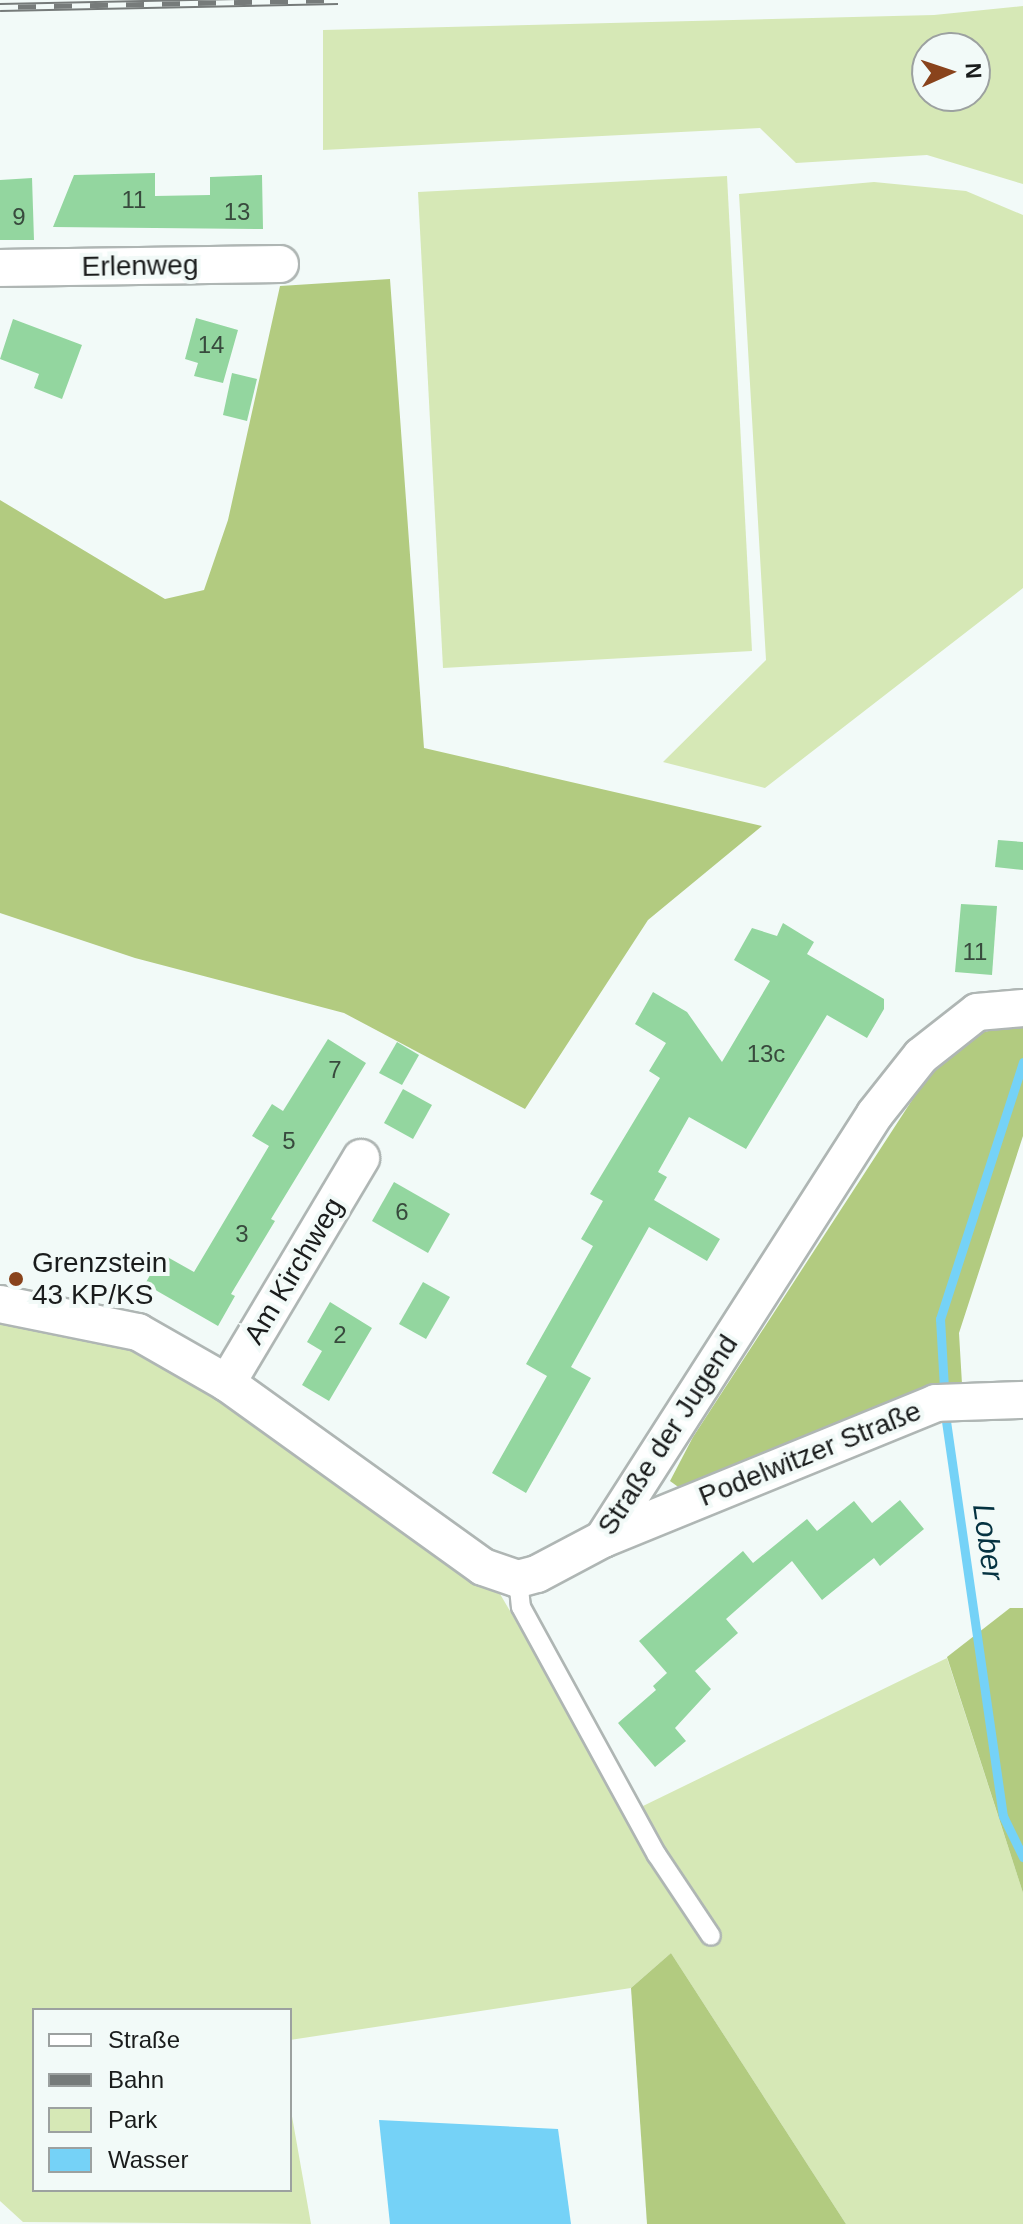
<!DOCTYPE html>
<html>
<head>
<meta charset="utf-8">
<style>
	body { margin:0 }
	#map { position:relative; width:1023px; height:2224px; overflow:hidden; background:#f2faf8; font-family:Arial,sans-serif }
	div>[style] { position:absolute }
	.green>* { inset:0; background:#d6e8b6 }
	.forest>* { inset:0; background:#b2cb80 }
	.water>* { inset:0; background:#75d2f7 }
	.stream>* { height:9px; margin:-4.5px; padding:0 4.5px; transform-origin:4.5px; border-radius:4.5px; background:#75d2f7 }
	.building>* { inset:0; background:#93d69f }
	.roads { filter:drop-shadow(2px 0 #afb6b4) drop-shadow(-2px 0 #afb6b4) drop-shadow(0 2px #afb6b4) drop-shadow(0 -2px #afb6b4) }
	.service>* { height:18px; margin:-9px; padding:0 9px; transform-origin:9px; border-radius:9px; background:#fff }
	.minor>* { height:36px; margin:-18px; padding:0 18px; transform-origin:18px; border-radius:18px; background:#fff }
	.rail>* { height:9px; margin-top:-4.5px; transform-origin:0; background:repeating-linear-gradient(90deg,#f2faf8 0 18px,#767b7a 0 36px); box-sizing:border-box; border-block:2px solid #767b7a }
	.dots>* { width:22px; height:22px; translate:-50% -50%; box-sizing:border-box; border:4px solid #f2faf8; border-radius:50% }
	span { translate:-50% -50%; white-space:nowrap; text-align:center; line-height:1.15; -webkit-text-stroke:8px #f2faf8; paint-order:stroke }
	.number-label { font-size:24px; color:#384a3d }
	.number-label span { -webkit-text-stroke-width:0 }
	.street-label { font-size:28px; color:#1a1c1c }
	.poi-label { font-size:28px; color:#1a1c1c }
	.left { translate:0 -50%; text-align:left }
	.water-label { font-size:30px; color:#053241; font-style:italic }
	.legend { position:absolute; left:32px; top:2008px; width:260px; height:184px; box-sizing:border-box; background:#f2faf8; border:2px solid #9ca1a0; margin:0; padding:10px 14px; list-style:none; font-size:24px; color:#1a1c1c }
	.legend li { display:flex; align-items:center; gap:16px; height:40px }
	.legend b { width:40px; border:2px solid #9ca1a0 }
	.north { position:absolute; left:911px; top:32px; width:80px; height:80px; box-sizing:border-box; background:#f2faf8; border:2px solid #9ca1a0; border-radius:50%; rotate:87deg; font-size:22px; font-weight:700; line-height:32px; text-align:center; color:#1a1c1c }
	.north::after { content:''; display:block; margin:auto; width:28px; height:36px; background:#89431c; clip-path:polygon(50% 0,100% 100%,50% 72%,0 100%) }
</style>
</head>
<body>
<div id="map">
	<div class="green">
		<i style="clip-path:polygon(evenodd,1023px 6px,1023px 184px,927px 155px,796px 163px,760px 128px,323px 150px,323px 30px,934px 15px,1023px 6px,975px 48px,975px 96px,927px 96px,927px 48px,975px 48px)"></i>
		<i style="clip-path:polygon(727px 176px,752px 651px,443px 668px,418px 192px)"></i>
		<i style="clip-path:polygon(874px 182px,966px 191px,1023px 215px,1023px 588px,765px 788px,663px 762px,766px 660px,739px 194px)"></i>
		<i style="clip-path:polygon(0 1317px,141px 1347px,493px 1582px,692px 1921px,643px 1806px,947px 1658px,1023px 1893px,1023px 2224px,846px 2224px,671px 1953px,631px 1988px,290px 2040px,290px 2010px,34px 2010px,34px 2190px,290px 2190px,290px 2105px,311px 2224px,23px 2222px,0 2201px)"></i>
	</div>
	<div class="forest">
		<i style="clip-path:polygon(390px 279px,424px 748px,762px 826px,648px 920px,525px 1109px,344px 1013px,135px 958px,0 913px,0 500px,165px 599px,204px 590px,228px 520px,280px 286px)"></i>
		<i style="clip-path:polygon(1017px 1024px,1023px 1025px,1023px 1136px,959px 1333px,962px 1384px,901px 1402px,681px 1489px,670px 1481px,693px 1437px,931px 1071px,972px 1035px)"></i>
		<i style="clip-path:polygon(1010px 1608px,1023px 1608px,1023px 1893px,947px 1657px)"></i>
		<i style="clip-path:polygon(671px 1953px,846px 2224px,647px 2224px,631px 1988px)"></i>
	</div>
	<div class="water">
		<i style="clip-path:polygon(379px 2120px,558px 2129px,571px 2224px,390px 2224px)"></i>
	</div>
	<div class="stream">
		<i style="left:944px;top:1388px;width:69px;rotate:-93.3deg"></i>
		<i style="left:940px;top:1319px;width:270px;rotate:-72.1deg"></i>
		<i style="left:946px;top:1421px;width:399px;rotate:81.8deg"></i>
		<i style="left:1003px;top:1816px;width:46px;rotate:64deg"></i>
	</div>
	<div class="building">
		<i style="clip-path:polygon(155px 173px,155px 196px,210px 195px,210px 177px,262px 175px,263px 229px,53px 227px,74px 175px)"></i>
		<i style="clip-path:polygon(32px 178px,34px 240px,0 240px,0 180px)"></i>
		<i style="clip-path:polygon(196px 318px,238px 330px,223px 383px,194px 376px,198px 363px,185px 359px)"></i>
		<i style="clip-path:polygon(13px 319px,82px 345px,62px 399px,34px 388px,39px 374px,0 359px)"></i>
		<i style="clip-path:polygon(232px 373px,257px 379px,247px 421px,223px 415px)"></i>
		<i style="clip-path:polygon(998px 840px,1023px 842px,1023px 870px,995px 867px)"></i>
		<i style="clip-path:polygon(961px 904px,997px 906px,992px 975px,955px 972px)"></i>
		<i style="clip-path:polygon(783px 923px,814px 942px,807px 954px,884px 999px,884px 1009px,867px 1038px,827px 1015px,746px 1149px,689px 1117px,658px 1172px,667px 1177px,654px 1200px,720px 1239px,707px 1261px,649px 1227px,571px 1367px,591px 1378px,526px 1493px,492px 1473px,547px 1376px,526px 1364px,593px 1246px,581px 1239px,603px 1201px,590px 1194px,660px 1078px,649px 1071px,666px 1043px,635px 1024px,653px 992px,687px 1012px,722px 1062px,770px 981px,734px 960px,752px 928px,777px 936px)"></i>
		<i style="clip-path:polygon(328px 1039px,366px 1063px,271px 1219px,275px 1221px,231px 1294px,235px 1296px,218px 1326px,145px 1284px,162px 1254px,194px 1272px,269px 1146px,252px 1136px,272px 1104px,283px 1111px)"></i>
		<i style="clip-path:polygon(397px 1042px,419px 1055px,402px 1085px,379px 1073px)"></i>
		<i style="clip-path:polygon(403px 1089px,432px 1105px,413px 1139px,384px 1123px)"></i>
		<i style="clip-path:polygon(394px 1182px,450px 1214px,428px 1253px,372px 1221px)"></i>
		<i style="clip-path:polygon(423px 1282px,450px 1297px,426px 1339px,399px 1324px)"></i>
		<i style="clip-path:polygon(330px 1302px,372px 1328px,329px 1401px,302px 1385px,322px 1351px,307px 1342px)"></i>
		<i style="clip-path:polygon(900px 1500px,924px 1529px,880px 1566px,874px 1558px,822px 1600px,792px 1561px,726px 1619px,738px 1633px,695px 1671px,711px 1689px,675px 1728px,686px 1741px,655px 1767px,618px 1723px,656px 1690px,653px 1686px,667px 1673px,639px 1641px,743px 1551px,753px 1563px,807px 1519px,817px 1531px,854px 1501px,872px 1523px)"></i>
	</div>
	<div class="roads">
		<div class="service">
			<i style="left:518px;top:1579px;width:28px;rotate:84deg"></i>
			<i style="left:521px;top:1607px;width:283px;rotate:61.3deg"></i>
			<i style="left:657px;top:1855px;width:97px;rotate:56.3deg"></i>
		</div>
		<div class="minor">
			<i style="left:0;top:268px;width:280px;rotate:-0.8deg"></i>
			<i style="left:0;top:1304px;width:141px;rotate:11.5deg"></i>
			<i style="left:138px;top:1332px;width:103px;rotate:29.8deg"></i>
			<i style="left:227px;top:1383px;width:315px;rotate:35.7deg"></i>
			<i style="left:483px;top:1567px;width:37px;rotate:19deg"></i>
			<i style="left:518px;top:1579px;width:20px;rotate:-15deg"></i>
			<i style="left:537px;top:1574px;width:75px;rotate:-27.9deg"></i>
			<i style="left:603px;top:1539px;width:505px;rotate:-57.38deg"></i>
			<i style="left:875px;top:1114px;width:74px;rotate:-51.6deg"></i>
			<i style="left:921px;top:1056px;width:71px;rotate:-38.2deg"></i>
			<i style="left:977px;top:1012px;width:46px;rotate:-5deg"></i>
			<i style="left:227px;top:1383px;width:262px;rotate:-59.2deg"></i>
			<i style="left:603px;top:1539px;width:360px;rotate:-22.2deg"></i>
			<i style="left:936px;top:1403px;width:87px;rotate:-2deg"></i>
		</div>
	</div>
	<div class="rail">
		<i style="left:0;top:7px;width:338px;rotate:-1.2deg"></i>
	</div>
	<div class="dots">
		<i style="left:16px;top:1279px;background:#89431c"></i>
	</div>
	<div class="number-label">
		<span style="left:134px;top:200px">11</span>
		<span style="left:237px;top:212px">13</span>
		<span style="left:19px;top:217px">9</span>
		<span style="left:211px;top:345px">14</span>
		<span style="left:975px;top:952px">11</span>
		<span style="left:766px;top:1054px">13c</span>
		<span style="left:335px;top:1070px">7</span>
		<span style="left:289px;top:1141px">5</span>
		<span style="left:402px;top:1212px">6</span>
		<span style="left:242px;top:1234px">3</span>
		<span style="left:340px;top:1335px">2</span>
	</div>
	<div class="street-label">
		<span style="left:140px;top:266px;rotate:-1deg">Erlenweg</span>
		<span style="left:294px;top:1271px;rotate:-59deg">Am Kirchweg</span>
		<span style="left:668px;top:1435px;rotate:-57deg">Straße der Jugend</span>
		<span style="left:810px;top:1454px;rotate:-22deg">Podelwitzer Straße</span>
	</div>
	<div class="poi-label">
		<span class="left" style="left:32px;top:1279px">Grenzstein<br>43 KP/KS</span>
	</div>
	<div class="water-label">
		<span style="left:988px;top:1542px;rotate:82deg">Lober</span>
	</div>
	<ul class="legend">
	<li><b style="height:10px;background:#fff"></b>Straße</li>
	<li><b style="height:10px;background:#767b7a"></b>Bahn</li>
	<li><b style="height:22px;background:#d6e8b6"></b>Park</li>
	<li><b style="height:22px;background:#75d2f7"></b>Wasser</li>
	</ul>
	<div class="north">N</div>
</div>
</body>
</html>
